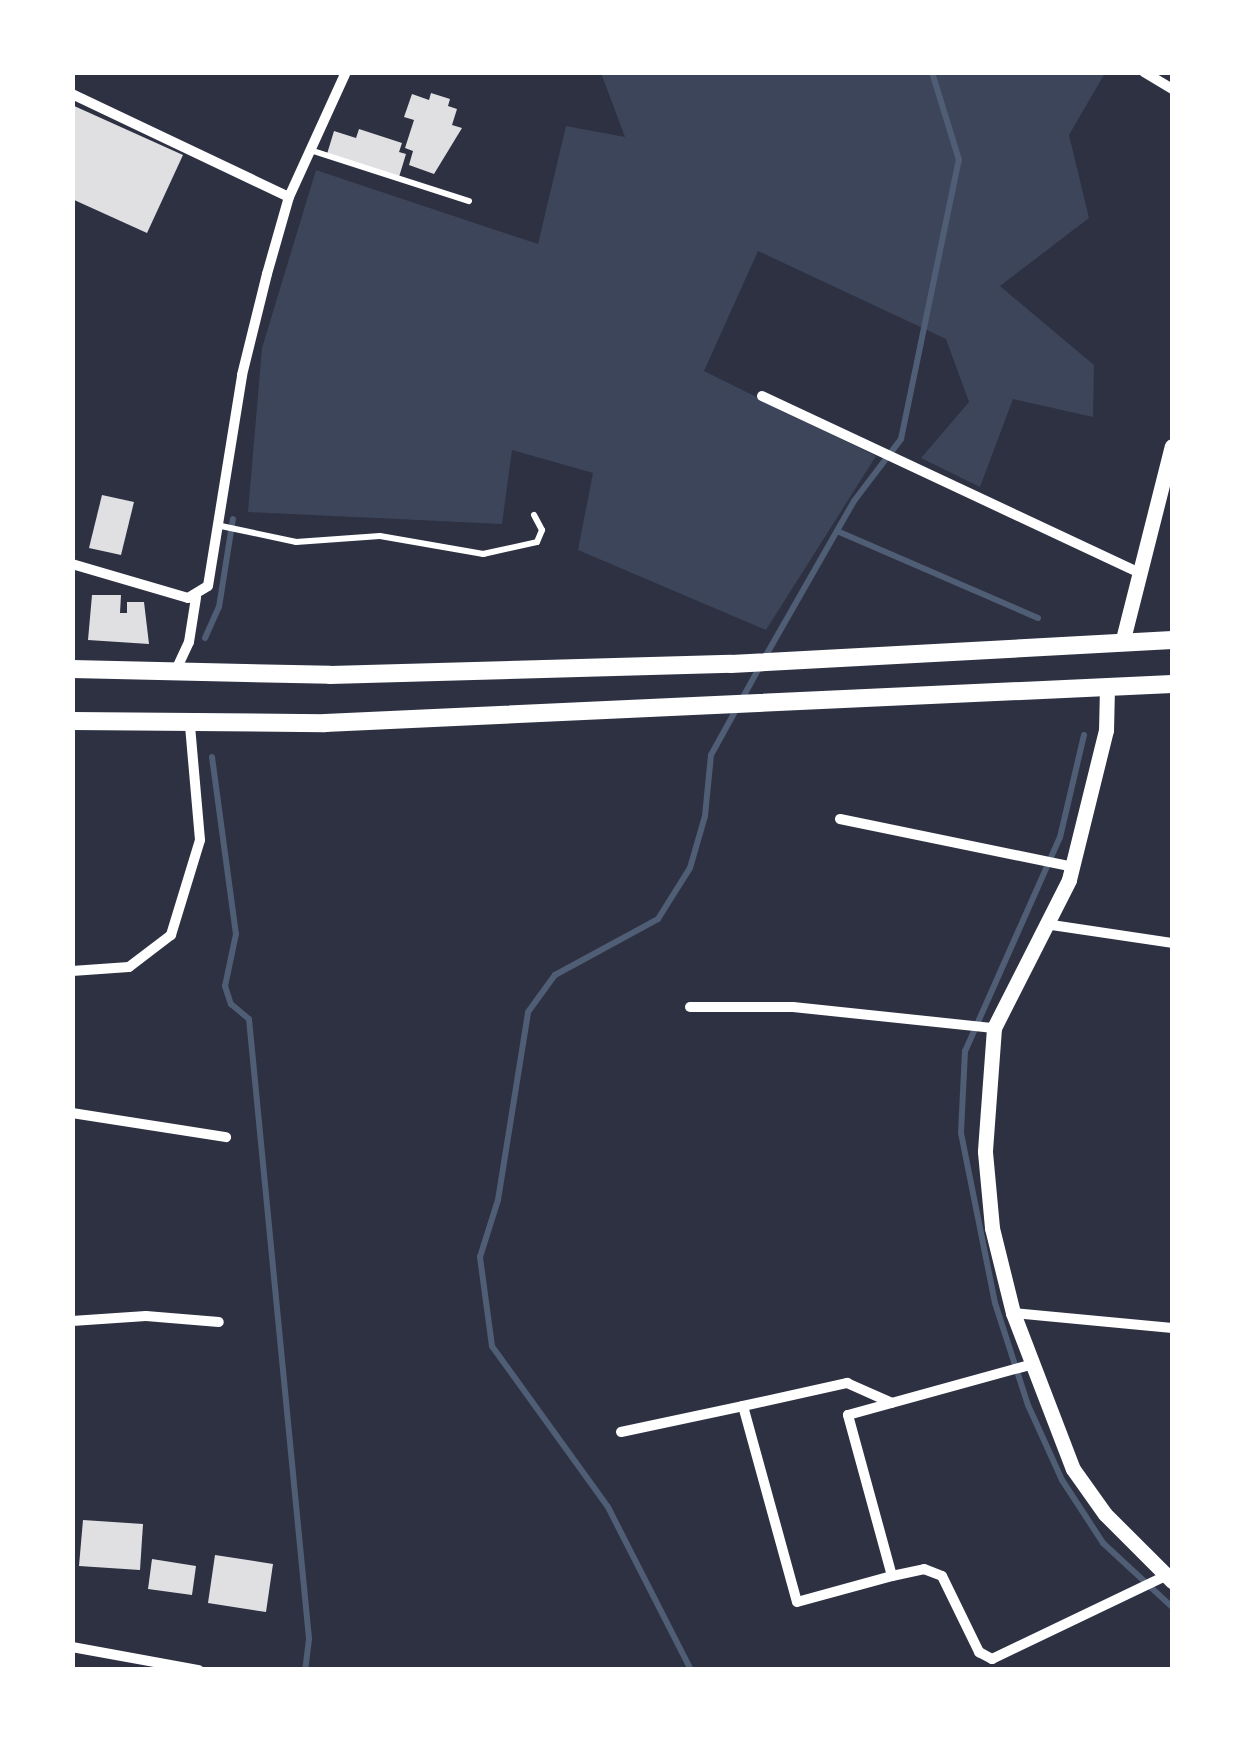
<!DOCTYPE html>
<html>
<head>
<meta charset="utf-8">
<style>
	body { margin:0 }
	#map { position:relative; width:1245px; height:1742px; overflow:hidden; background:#2d3142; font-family:Quicksand,sans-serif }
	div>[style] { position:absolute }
	.green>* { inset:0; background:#3c4559 }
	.stream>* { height:6px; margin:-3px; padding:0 3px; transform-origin:3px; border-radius:3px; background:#4f5d75 }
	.building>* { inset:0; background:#e0e0e3 }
	.service>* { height:6px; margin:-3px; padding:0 3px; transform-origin:3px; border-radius:3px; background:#fff }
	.minor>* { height:10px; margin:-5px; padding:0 5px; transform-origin:5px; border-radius:5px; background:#fff }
	.tertiary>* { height:15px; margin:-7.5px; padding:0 7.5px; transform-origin:7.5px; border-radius:7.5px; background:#fff }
	.primary>* { height:18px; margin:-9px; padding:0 9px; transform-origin:9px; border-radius:9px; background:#fff }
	span { translate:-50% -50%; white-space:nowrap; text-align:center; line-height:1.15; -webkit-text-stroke:10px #fff; paint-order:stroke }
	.frame { position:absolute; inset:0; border:75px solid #fff; pointer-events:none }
</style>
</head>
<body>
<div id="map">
	<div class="green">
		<i style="clip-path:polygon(601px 73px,1105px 73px,1069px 135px,1089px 218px,1000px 286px,1094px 365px,1093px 417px,1013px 399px,980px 487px,921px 458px,969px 402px,946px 339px,758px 251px,704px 371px,876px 456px,766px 630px,578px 550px,593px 473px,512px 450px,502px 524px,248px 512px,262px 348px,316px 170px,538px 244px,566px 126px,625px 137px)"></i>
	</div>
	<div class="stream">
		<i style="left:837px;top:531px;width:219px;rotate:23.4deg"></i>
		<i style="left:205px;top:638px;width:34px;rotate:-66deg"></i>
		<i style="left:219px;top:607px;width:89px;rotate:-81deg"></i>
		<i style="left:765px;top:657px;width:180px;rotate:-60.3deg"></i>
		<i style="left:854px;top:501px;width:78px;rotate:-52.8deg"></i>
		<i style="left:901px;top:439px;width:285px;rotate:-78.3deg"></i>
		<i style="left:959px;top:160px;width:92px;rotate:-107.1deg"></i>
		<i style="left:1084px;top:735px;width:105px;rotate:103.2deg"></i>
		<i style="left:1060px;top:837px;width:234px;rotate:113.9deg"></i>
		<i style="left:965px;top:1051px;width:82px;rotate:92.8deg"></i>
		<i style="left:961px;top:1133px;width:173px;rotate:78.7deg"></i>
		<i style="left:995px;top:1303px;width:107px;rotate:72.1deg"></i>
		<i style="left:1028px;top:1405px;width:82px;rotate:65.6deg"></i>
		<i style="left:1062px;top:1480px;width:75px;rotate:56.9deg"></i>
		<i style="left:1103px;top:1543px;width:94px;rotate:42.8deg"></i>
		<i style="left:212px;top:757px;width:179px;rotate:82.3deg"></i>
		<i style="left:236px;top:934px;width:53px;rotate:101.9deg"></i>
		<i style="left:225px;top:986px;width:19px;rotate:72deg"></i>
		<i style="left:231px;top:1004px;width:23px;rotate:40deg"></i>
		<i style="left:249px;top:1019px;width:623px;rotate:84.47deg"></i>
		<i style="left:309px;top:1639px;width:31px;rotate:97deg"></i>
		<i style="left:691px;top:1670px;width:183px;rotate:-117deg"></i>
		<i style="left:608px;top:1507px;width:198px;rotate:-125.8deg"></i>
		<i style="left:492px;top:1346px;width:90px;rotate:-97.7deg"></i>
		<i style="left:480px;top:1257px;width:60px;rotate:-72.5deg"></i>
		<i style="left:498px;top:1200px;width:190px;rotate:-80.9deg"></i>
		<i style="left:528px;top:1012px;width:46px;rotate:-53.9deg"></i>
		<i style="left:555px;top:975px;width:117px;rotate:-28.5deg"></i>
		<i style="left:658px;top:919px;width:60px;rotate:-57.9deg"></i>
		<i style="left:690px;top:868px;width:54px;rotate:-73.9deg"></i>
		<i style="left:705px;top:816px;width:61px;rotate:-84.4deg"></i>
		<i style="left:711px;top:755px;width:99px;rotate:-61.1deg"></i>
	</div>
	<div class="building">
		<i style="clip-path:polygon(431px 93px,450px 99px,448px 106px,457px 109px,452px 125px,462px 128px,434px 174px,409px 165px,413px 151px,405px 148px,414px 120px,404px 117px,412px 94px,429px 100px)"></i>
		<i style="clip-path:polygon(72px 105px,183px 155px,147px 233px,72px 199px)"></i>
		<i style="clip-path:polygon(359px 129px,402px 143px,399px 152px,406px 154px,399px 177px,327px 154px,334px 131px,356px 138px)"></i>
		<i style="clip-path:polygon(102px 495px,134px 502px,121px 555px,89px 548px)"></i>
		<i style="clip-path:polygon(92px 595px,121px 595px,120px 613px,127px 613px,127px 602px,144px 602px,149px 644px,88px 640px)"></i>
		<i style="clip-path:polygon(83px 1520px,143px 1524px,140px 1570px,79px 1566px)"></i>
		<i style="clip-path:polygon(215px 1555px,273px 1564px,266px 1612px,208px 1603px)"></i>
		<i style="clip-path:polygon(152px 1559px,196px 1566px,192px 1595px,148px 1589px)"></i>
	</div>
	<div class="service">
		<i style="left:310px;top:150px;width:167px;rotate:17.8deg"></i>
		<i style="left:221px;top:526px;width:77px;rotate:12deg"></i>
		<i style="left:296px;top:542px;width:84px;rotate:-4.1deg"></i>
		<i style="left:380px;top:536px;width:105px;rotate:9.9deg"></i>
		<i style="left:483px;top:554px;width:55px;rotate:-12.5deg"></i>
		<i style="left:537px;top:542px;width:13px;rotate:-67deg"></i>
		<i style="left:542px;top:530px;width:17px;rotate:-118deg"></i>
	</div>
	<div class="minor">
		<i style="left:1144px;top:72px;width:33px;rotate:31deg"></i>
		<i style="left:72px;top:94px;width:240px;rotate:25.4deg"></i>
		<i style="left:762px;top:396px;width:416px;rotate:25.1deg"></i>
		<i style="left:72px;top:564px;width:121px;rotate:16.3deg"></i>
		<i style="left:188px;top:598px;width:23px;rotate:-31deg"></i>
		<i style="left:208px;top:586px;width:214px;rotate:-80.8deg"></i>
		<i style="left:242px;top:375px;width:104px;rotate:-76.1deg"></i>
		<i style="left:267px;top:274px;width:80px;rotate:-74.1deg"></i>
		<i style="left:289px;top:197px;width:137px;rotate:-65.5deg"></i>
		<i style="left:175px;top:672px;width:33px;rotate:-65deg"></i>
		<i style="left:189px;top:642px;width:45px;rotate:-81deg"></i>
		<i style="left:840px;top:819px;width:238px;rotate:11.6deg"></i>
		<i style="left:1045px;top:924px;width:128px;rotate:8.5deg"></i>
		<i style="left:72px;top:971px;width:57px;rotate:-4deg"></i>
		<i style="left:129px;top:967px;width:53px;rotate:-37.3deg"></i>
		<i style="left:171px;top:935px;width:99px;rotate:-73deg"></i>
		<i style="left:200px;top:840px;width:114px;rotate:-95deg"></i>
		<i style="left:690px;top:1007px;width:103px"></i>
		<i style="left:793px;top:1007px;width:202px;rotate:6deg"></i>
		<i style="left:72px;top:1113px;width:156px;rotate:8.9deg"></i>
		<i style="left:1013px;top:1313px;width:160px;rotate:5.4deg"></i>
		<i style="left:72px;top:1321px;width:74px;rotate:-3.9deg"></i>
		<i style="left:146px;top:1316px;width:73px;rotate:4.7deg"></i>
		<i style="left:743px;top:1406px;width:107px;rotate:-12.5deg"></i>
		<i style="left:847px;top:1383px;width:49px;rotate:24deg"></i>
		<i style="left:621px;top:1432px;width:125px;rotate:-12deg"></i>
		<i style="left:743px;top:1406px;width:203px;rotate:74.6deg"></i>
		<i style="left:797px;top:1602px;width:98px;rotate:-15.3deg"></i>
		<i style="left:892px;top:1576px;width:167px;rotate:-105.3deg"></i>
		<i style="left:848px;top:1415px;width:189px;rotate:-15.4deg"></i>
		<i style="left:892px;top:1576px;width:33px;rotate:-12deg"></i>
		<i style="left:924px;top:1569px;width:19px;rotate:21deg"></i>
		<i style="left:942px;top:1576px;width:85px;rotate:64deg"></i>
		<i style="left:979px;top:1652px;width:15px;rotate:28deg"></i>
		<i style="left:992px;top:1659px;width:194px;rotate:-25.6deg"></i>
		<i style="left:72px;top:1647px;width:129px;rotate:10.3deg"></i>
	</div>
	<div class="tertiary">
		<i style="left:1122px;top:643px;width:203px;rotate:-75.8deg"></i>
		<i style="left:1107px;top:687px;width:43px;rotate:91.3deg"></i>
		<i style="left:1106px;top:730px;width:154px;rotate:103.9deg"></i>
		<i style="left:1069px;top:880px;width:166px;rotate:116.9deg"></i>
		<i style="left:994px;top:1028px;width:124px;rotate:94.2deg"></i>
		<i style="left:985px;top:1152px;width:76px;rotate:84.7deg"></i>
		<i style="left:992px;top:1228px;width:88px;rotate:76.1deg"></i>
		<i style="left:1013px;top:1313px;width:167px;rotate:69deg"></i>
		<i style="left:1073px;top:1469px;width:55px;rotate:54.6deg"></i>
		<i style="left:1105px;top:1514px;width:95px;rotate:45deg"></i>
	</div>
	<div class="primary">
		<i style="left:72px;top:669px;width:258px;rotate:1.3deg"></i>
		<i style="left:330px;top:675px;width:401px;rotate:-1.6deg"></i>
		<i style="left:731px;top:664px;width:442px;rotate:-3.1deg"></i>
		<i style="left:72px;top:721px;width:253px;rotate:0.5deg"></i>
		<i style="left:325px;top:723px;width:848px;rotate:-2.64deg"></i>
	</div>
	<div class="frame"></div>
</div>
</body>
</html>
